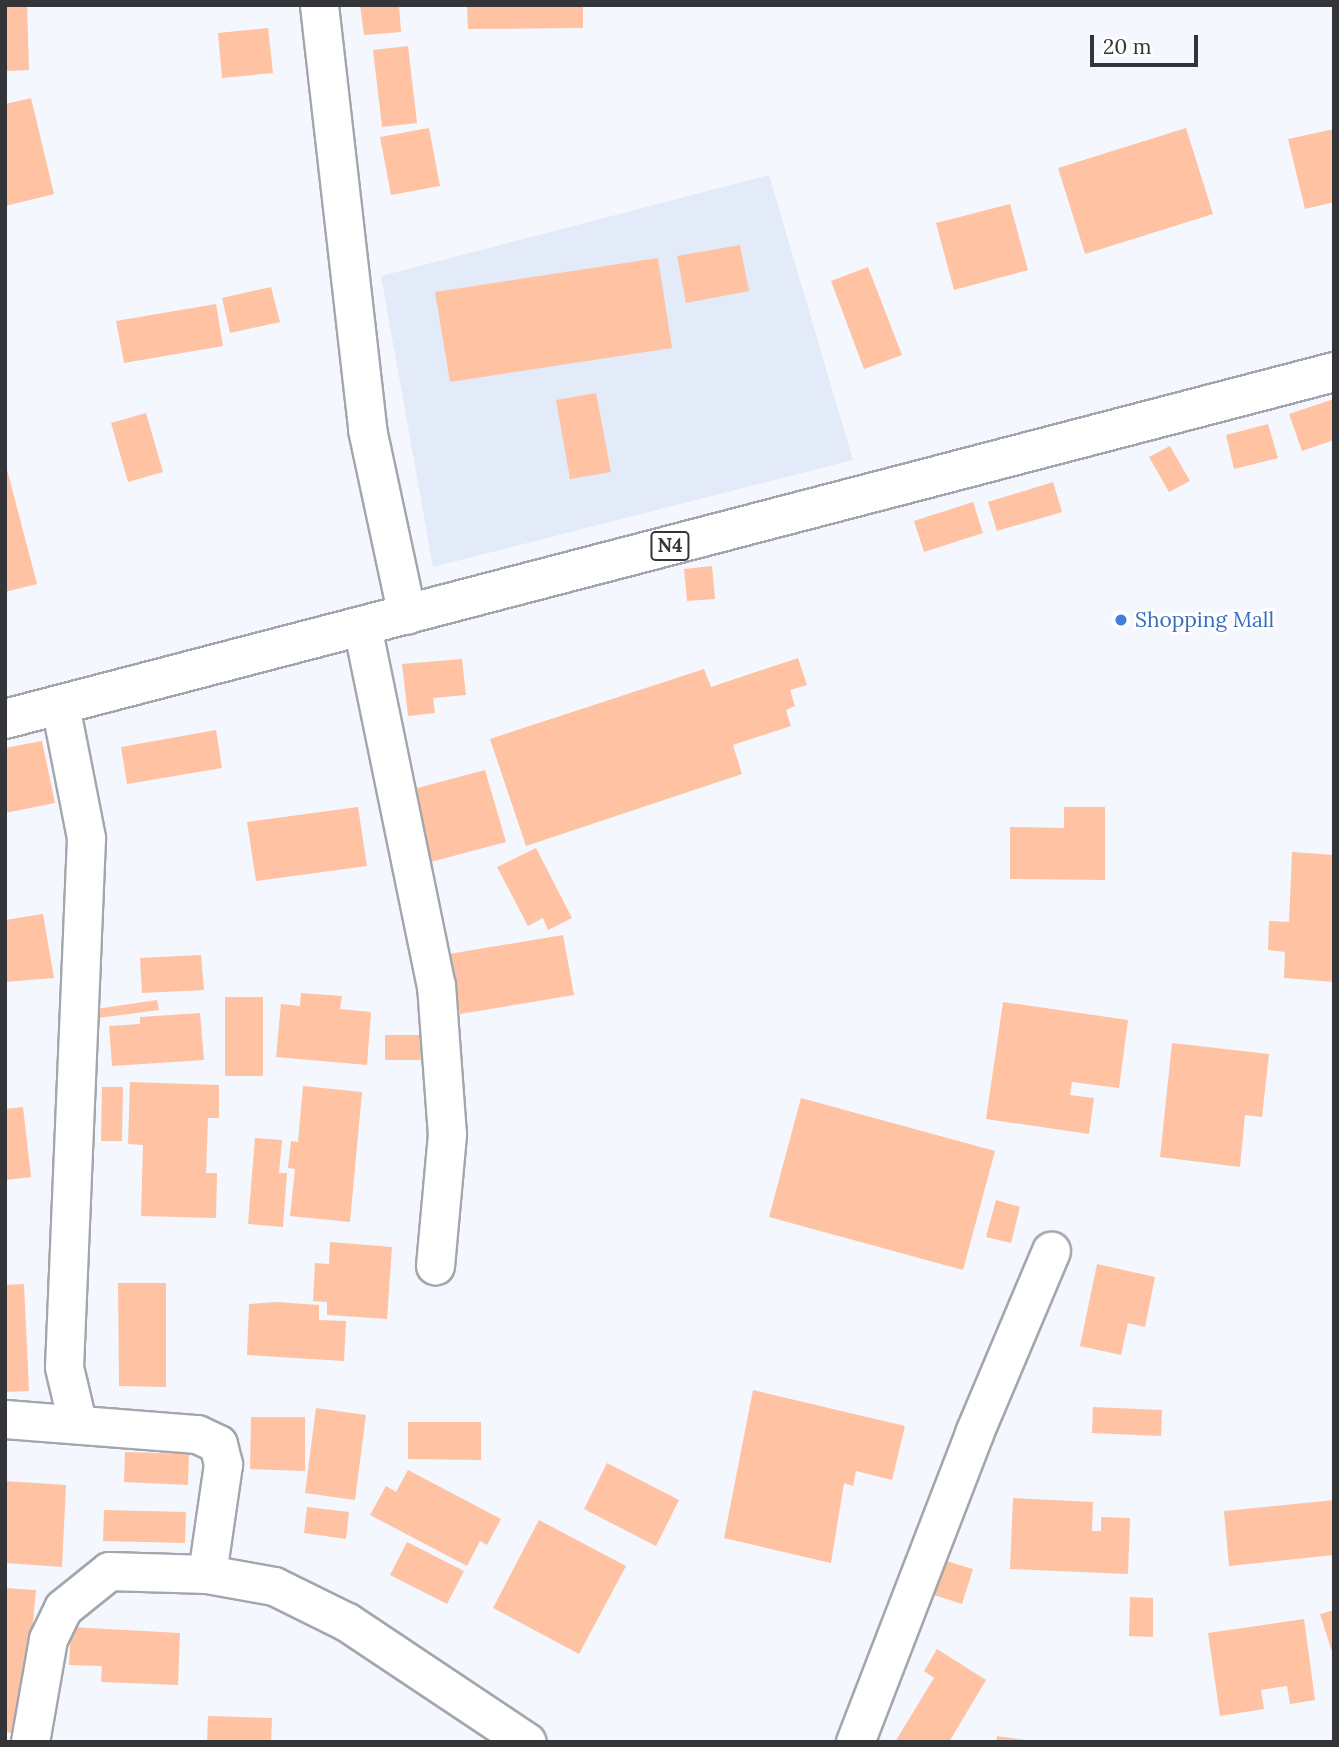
<!DOCTYPE html>
<html>
<head>
<meta charset="utf-8">
<style>
	body { margin:0 }
	#map { position:relative; width:1339px; height:1747px; overflow:hidden; background:#f4f8fe; font-family:Lora,serif }
	div>[style] { position:absolute }
	.built>* { inset:0; background:#e4ebf8 }
	.building>* { inset:0; background:#ffc2a3 }
	.roads { filter:drop-shadow(2px 0 #a3a7ad) drop-shadow(-2px 0 #a3a7ad) drop-shadow(0 2px #a3a7ad) drop-shadow(0 -2px #a3a7ad) }
	.street>* { height:37px; margin:-18.5px; padding:0 18.5px; transform-origin:18.5px; border-radius:18.5px; background:#fff }
	.highway>* { height:38px; margin:-19px; padding:0 19px; transform-origin:19px; border-radius:19px; background:#fff }
	.dots>* { width:19px; height:19px; translate:-50% -50%; box-sizing:border-box; border:4px solid #fff; border-radius:50% }
	span { translate:-50% -50%; white-space:nowrap; text-align:center; line-height:1.15; -webkit-text-stroke:6px #fff; paint-order:stroke }
	.shield-label span { padding:2px 5px; background:#fff; border:2px solid; border-radius:5px; -webkit-text-stroke-width:0 }
	.shield-label { font-size:19px; color:#343538; font-weight:700 }
	.shop-label { font-size:21px; color:#366cbe }
	.left { translate:0 -50%; text-align:left }
	.frame { position:absolute; inset:0; border:7px solid #343538; pointer-events:none }
	.scale { position:absolute; left:1090px; top:35px; width:108px; height:32px; box-sizing:border-box; border:4px solid #343538; border-top:0; padding-left:9px; font-size:21px; line-height:24px; white-space:nowrap; color:#343538; -webkit-text-stroke:5px #fff; paint-order:stroke }
</style>
</head>
<body>
<div id="map">
	<div class="built">
		<i style="clip-path:polygon(769px 175px,853px 460px,433px 567px,381px 276px)"></i>
	</div>
	<div class="building">
		<i style="clip-path:polygon(5px 5px,27px 5px,29px 70px,5px 71px)"></i>
		<i style="clip-path:polygon(360px 5px,399px 5px,401px 32px,364px 35px)"></i>
		<i style="clip-path:polygon(467px 5px,583px 5px,583px 28px,468px 29px)"></i>
		<i style="clip-path:polygon(268px 28px,273px 73px,222px 78px,218px 33px)"></i>
		<i style="clip-path:polygon(408px 46px,417px 123px,382px 127px,373px 50px)"></i>
		<i style="clip-path:polygon(31px 98px,54px 194px,5px 206px,5px 104px)"></i>
		<i style="clip-path:polygon(429px 128px,440px 186px,391px 195px,380px 137px)"></i>
		<i style="clip-path:polygon(1186px 128px,1213px 214px,1085px 254px,1058px 168px)"></i>
		<i style="clip-path:polygon(1334px 129px,1334px 202px,1305px 209px,1288px 139px)"></i>
		<i style="clip-path:polygon(1010px 204px,1028px 270px,954px 290px,936px 223px)"></i>
		<i style="clip-path:polygon(740px 245px,749px 291px,686px 303px,677px 256px)"></i>
		<i style="clip-path:polygon(658px 258px,672px 348px,450px 382px,435px 292px)"></i>
		<i style="clip-path:polygon(868px 267px,902px 355px,864px 369px,831px 281px)"></i>
		<i style="clip-path:polygon(271px 287px,280px 322px,230px 333px,222px 298px)"></i>
		<i style="clip-path:polygon(216px 304px,223px 346px,124px 363px,116px 321px)"></i>
		<i style="clip-path:polygon(596px 393px,611px 472px,570px 479px,556px 400px)"></i>
		<i style="clip-path:polygon(1334px 399px,1334px 440px,1302px 451px,1289px 414px)"></i>
		<i style="clip-path:polygon(146px 413px,163px 472px,128px 482px,111px 423px)"></i>
		<i style="clip-path:polygon(1268px 424px,1278px 458px,1234px 469px,1226px 435px)"></i>
		<i style="clip-path:polygon(1170px 446px,1190px 481px,1169px 492px,1149px 457px)"></i>
		<i style="clip-path:polygon(5px 462px,37px 584px,5px 592px)"></i>
		<i style="clip-path:polygon(1053px 482px,1062px 512px,997px 531px,988px 502px)"></i>
		<i style="clip-path:polygon(973px 502px,983px 533px,924px 552px,914px 521px)"></i>
		<i style="clip-path:polygon(712px 566px,715px 599px,687px 601px,684px 569px)"></i>
		<i style="clip-path:polygon(798px 658px,807px 685px,790px 690px,795px 706px,786px 710px,791px 726px,733px 745px,742px 774px,526px 846px,490px 739px,704px 669px,711px 687px)"></i>
		<i style="clip-path:polygon(462px 659px,466px 695px,433px 698px,435px 713px,408px 716px,402px 664px)"></i>
		<i style="clip-path:polygon(216px 730px,222px 768px,127px 784px,121px 747px)"></i>
		<i style="clip-path:polygon(42px 741px,55px 803px,5px 813px,5px 748px)"></i>
		<i style="clip-path:polygon(485px 770px,506px 842px,423px 864px,402px 792px)"></i>
		<i style="clip-path:polygon(358px 807px,367px 866px,256px 881px,247px 822px)"></i>
		<i style="clip-path:polygon(1064px 807px,1105px 807px,1105px 880px,1010px 879px,1010px 827px,1064px 828px)"></i>
		<i style="clip-path:polygon(536px 848px,572px 918px,548px 930px,543px 918px,528px 926px,497px 867px)"></i>
		<i style="clip-path:polygon(1292px 852px,1334px 855px,1334px 982px,1284px 978px,1285px 952px,1268px 950px,1269px 921px,1289px 922px)"></i>
		<i style="clip-path:polygon(43px 914px,54px 978px,5px 982px,5px 920px)"></i>
		<i style="clip-path:polygon(563px 935px,574px 995px,460px 1014px,449px 954px)"></i>
		<i style="clip-path:polygon(201px 955px,204px 990px,142px 993px,140px 958px)"></i>
		<i style="clip-path:polygon(301px 993px,342px 996px,340px 1009px,371px 1012px,367px 1065px,276px 1057px,281px 1004px,300px 1006px)"></i>
		<i style="clip-path:polygon(225px 997px,263px 997px,263px 1076px,225px 1076px)"></i>
		<i style="clip-path:polygon(157px 1000px,159px 1010px,98px 1018px,96px 1009px)"></i>
		<i style="clip-path:polygon(1003px 1002px,1128px 1020px,1119px 1088px,1072px 1082px,1070px 1095px,1094px 1098px,1089px 1134px,986px 1119px)"></i>
		<i style="clip-path:polygon(200px 1013px,204px 1060px,112px 1066px,109px 1026px,140px 1024px,140px 1017px)"></i>
		<i style="clip-path:polygon(385px 1035px,424px 1035px,425px 1060px,385px 1060px)"></i>
		<i style="clip-path:polygon(1172px 1043px,1269px 1054px,1262px 1117px,1245px 1115px,1240px 1167px,1160px 1157px)"></i>
		<i style="clip-path:polygon(130px 1082px,219px 1085px,219px 1118px,208px 1118px,206px 1173px,217px 1173px,216px 1218px,141px 1216px,143px 1145px,128px 1144px)"></i>
		<i style="clip-path:polygon(303px 1086px,362px 1092px,350px 1222px,290px 1216px,295px 1169px,288px 1168px,291px 1141px,298px 1142px)"></i>
		<i style="clip-path:polygon(102px 1087px,123px 1087px,122px 1141px,101px 1141px)"></i>
		<i style="clip-path:polygon(801px 1098px,995px 1151px,963px 1270px,769px 1217px)"></i>
		<i style="clip-path:polygon(23px 1107px,31px 1177px,5px 1180px,5px 1109px)"></i>
		<i style="clip-path:polygon(255px 1138px,282px 1140px,279px 1173px,287px 1173px,283px 1227px,248px 1224px)"></i>
		<i style="clip-path:polygon(996px 1200px,1020px 1207px,1011px 1243px,986px 1237px)"></i>
		<i style="clip-path:polygon(330px 1242px,392px 1247px,387px 1319px,327px 1315px,327px 1302px,313px 1301px,315px 1263px,329px 1264px)"></i>
		<i style="clip-path:polygon(1097px 1264px,1155px 1277px,1145px 1327px,1128px 1323px,1121px 1355px,1080px 1346px)"></i>
		<i style="clip-path:polygon(118px 1283px,166px 1283px,166px 1387px,119px 1386px)"></i>
		<i style="clip-path:polygon(24px 1284px,29px 1391px,5px 1392px,5px 1285px)"></i>
		<i style="clip-path:polygon(276px 1302px,319px 1305px,319px 1320px,346px 1321px,344px 1361px,247px 1355px,249px 1304px)"></i>
		<i style="clip-path:polygon(753px 1390px,905px 1426px,892px 1480px,856px 1471px,853px 1486px,844px 1483px,831px 1563px,724px 1538px)"></i>
		<i style="clip-path:polygon(1093px 1407px,1162px 1410px,1161px 1436px,1092px 1433px)"></i>
		<i style="clip-path:polygon(316px 1408px,366px 1415px,355px 1500px,305px 1493px)"></i>
		<i style="clip-path:polygon(251px 1417px,305px 1417px,305px 1471px,250px 1469px)"></i>
		<i style="clip-path:polygon(408px 1422px,481px 1422px,481px 1460px,408px 1459px)"></i>
		<i style="clip-path:polygon(125px 1452px,189px 1454px,188px 1485px,124px 1482px)"></i>
		<i style="clip-path:polygon(607px 1463px,679px 1500px,656px 1546px,584px 1509px)"></i>
		<i style="clip-path:polygon(408px 1470px,501px 1519px,487px 1545px,480px 1541px,467px 1566px,370px 1515px,386px 1486px,396px 1492px)"></i>
		<i style="clip-path:polygon(5px 1481px,66px 1485px,62px 1567px,5px 1563px)"></i>
		<i style="clip-path:polygon(1013px 1498px,1093px 1502px,1092px 1531px,1101px 1531px,1101px 1517px,1130px 1518px,1128px 1574px,1010px 1569px)"></i>
		<i style="clip-path:polygon(1334px 1500px,1334px 1555px,1229px 1566px,1224px 1511px)"></i>
		<i style="clip-path:polygon(307px 1507px,349px 1512px,346px 1539px,304px 1533px)"></i>
		<i style="clip-path:polygon(104px 1510px,186px 1512px,185px 1543px,103px 1541px)"></i>
		<i style="clip-path:polygon(539px 1520px,626px 1566px,579px 1654px,493px 1608px)"></i>
		<i style="clip-path:polygon(407px 1542px,464px 1571px,447px 1604px,390px 1575px)"></i>
		<i style="clip-path:polygon(939px 1559px,973px 1569px,962px 1604px,928px 1593px)"></i>
		<i style="clip-path:polygon(5px 1588px,36px 1590px,23px 1734px,5px 1732px)"></i>
		<i style="clip-path:polygon(1130px 1597px,1153px 1598px,1153px 1637px,1129px 1636px)"></i>
		<i style="clip-path:polygon(1334px 1610px,1334px 1655px,1333px 1655px,1320px 1614px)"></i>
		<i style="clip-path:polygon(1304px 1619px,1315px 1700px,1290px 1704px,1287px 1686px,1261px 1690px,1264px 1709px,1220px 1716px,1208px 1633px)"></i>
		<i style="clip-path:polygon(71px 1627px,180px 1633px,178px 1685px,101px 1682px,102px 1666px,69px 1665px)"></i>
		<i style="clip-path:polygon(937px 1649px,986px 1680px,949px 1742px,895px 1742px,934px 1678px,924px 1671px)"></i>
		<i style="clip-path:polygon(208px 1716px,272px 1718px,271px 1742px,207px 1742px)"></i>
		<i style="clip-path:polygon(997px 1736px,1025px 1740px,1025px 1742px,996px 1742px)"></i>
	</div>
	<div class="roads">
		<div class="street">
			<i style="left:319px;top:5px;width:427px;rotate:83.5deg"></i>
			<i style="left:367px;top:429px;width:190px;rotate:77.9deg"></i>
			<i style="left:362px;top:626px;width:367px;rotate:78.4deg"></i>
			<i style="left:436px;top:985px;width:149px;rotate:85.8deg"></i>
			<i style="left:447px;top:1134px;width:132px;rotate:95.2deg"></i>
			<i style="left:60px;top:705px;width:136px;rotate:78.9deg"></i>
			<i style="left:86px;top:838px;width:529px;rotate:92.38deg"></i>
			<i style="left:64px;top:1367px;width:57px;rotate:76.7deg"></i>
			<i style="left:5px;top:1419px;width:193px;rotate:4.5deg"></i>
			<i style="left:197px;top:1434px;width:23px;rotate:25deg"></i>
			<i style="left:218px;top:1444px;width:21px;rotate:76deg"></i>
			<i style="left:223px;top:1464px;width:111px;rotate:98.3deg"></i>
			<i style="left:30px;top:1742px;width:105px;rotate:-80.1deg"></i>
			<i style="left:48px;top:1639px;width:34px;rotate:-64deg"></i>
			<i style="left:63px;top:1608px;width:59px;rotate:-38.8deg"></i>
			<i style="left:109px;top:1571px;width:98px;rotate:1.8deg"></i>
			<i style="left:207px;top:1574px;width:68px;rotate:10.2deg"></i>
			<i style="left:274px;top:1586px;width:81px;rotate:26.3deg"></i>
			<i style="left:347px;top:1622px;width:216px;rotate:33.7deg"></i>
			<i style="left:855px;top:1742px;width:331px;rotate:-68.9deg"></i>
			<i style="left:974px;top:1433px;width:198px;rotate:-67.1deg"></i>
		</div>
		<div class="highway">
			<i style="left:5px;top:719px;width:1374px;rotate:-14.63deg"></i>
		</div>
	</div>
	<div class="dots">
		<i style="left:1121px;top:620px;background:#3f7fe0"></i>
	</div>
	<div class="shield-label">
		<span style="left:670px;top:546px">N4</span>
	</div>
	<div class="shop-label">
		<span class="left" style="left:1135px;top:620px">Shopping Mall</span>
	</div>
	<div class="frame"></div>
	<div class="scale">20 m</div>
</div>
</body>
</html>
